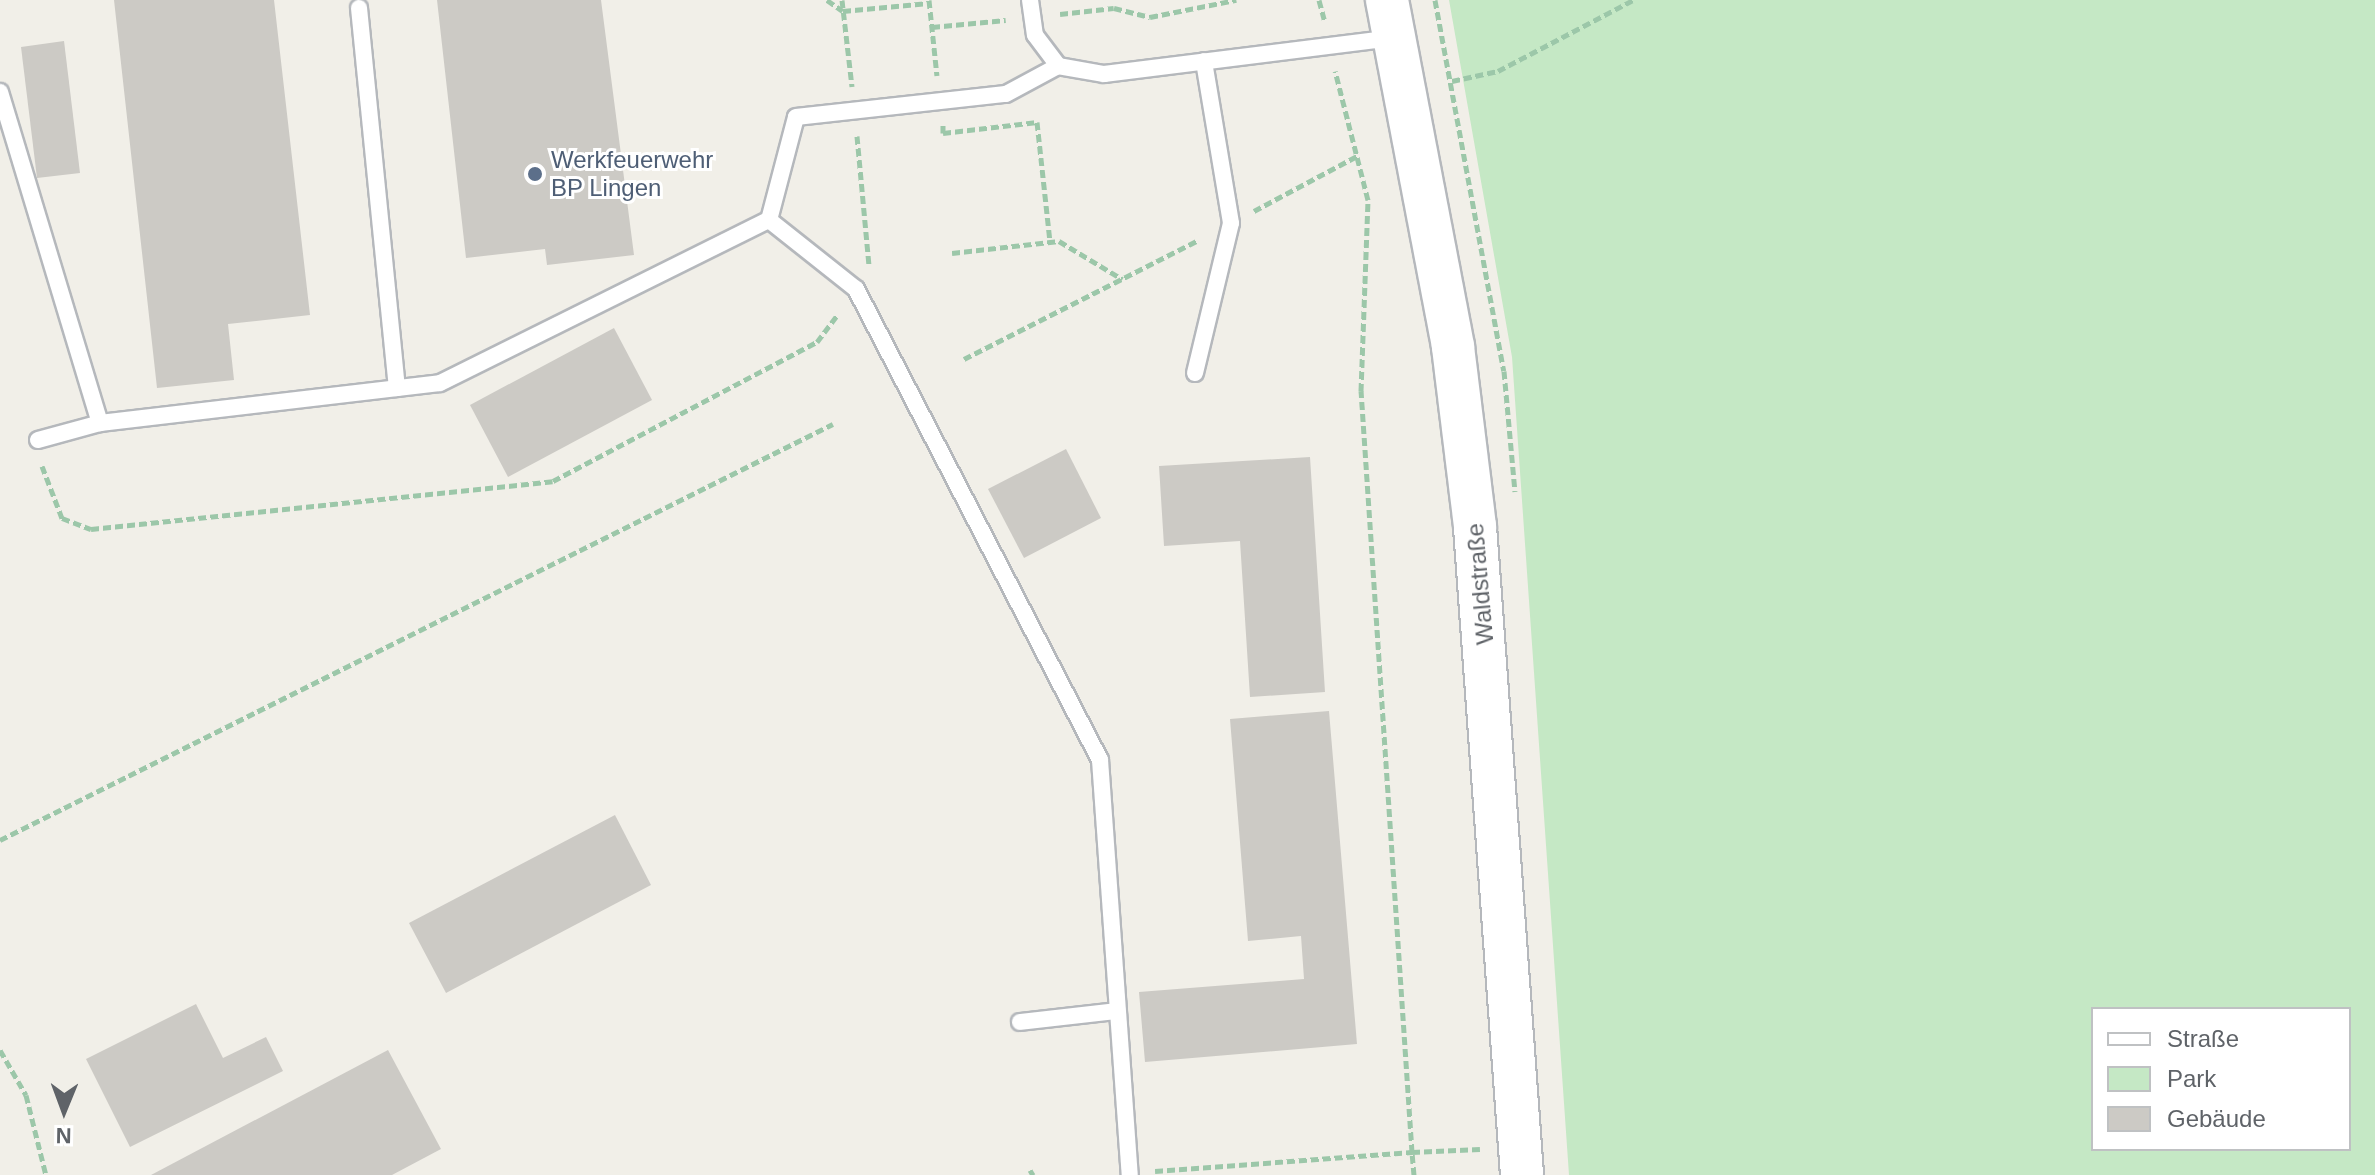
<!DOCTYPE html>
<html>
<head>
<meta charset="utf-8">
<style>
	body { margin:0 }
	#map { position:relative; width:2375px; height:1175px; overflow:hidden; background:#f1efe8; font-family:Arial,sans-serif }
	div>[style] { position:absolute }
	.green>* { inset:0; background:#c5e8c5 }
	.building>* { inset:0; background:#cccac5 }
	.path>* { height:5px; margin-top:-2.5px; transform-origin:0; background:repeating-linear-gradient(90deg,#9cc7a9 0 8px,transparent 0 12px) }
	.roads { filter:drop-shadow(2px 0 #b5b8bc) drop-shadow(-2px 0 #b5b8bc) drop-shadow(0 2px #b5b8bc) drop-shadow(0 -2px #b5b8bc) }
	.lane>* { height:16px; margin:-8px; padding:0 8px; transform-origin:8px; border-radius:8px; background:#fff }
	.secondary>* { height:42px; margin:-21px; padding:0 21px; transform-origin:21px; border-radius:21px; background:#fff }
	.dots>* { width:22px; height:22px; translate:-50% -50%; box-sizing:border-box; border:4px solid #fff; border-radius:50% }
	span { translate:-50% -50%; white-space:nowrap; text-align:center; line-height:1.15; -webkit-text-stroke:6px #fff; paint-order:stroke }
	.service-label { font-size:24px; color:#4e5e75 }
	.left { translate:0 -50%; text-align:left }
	.street-label { font-size:24px; color:#5f6368 }
	.legend { position:absolute; left:2091px; top:1007px; width:260px; height:144px; box-sizing:border-box; background:#fff; border:2px solid #bfc1c3; margin:0; padding:10px 14px; list-style:none; font-size:24px; color:#5f6368 }
	.legend li { display:flex; align-items:center; gap:16px; height:40px }
	.legend b { width:40px; border:2px solid #bfc1c3 }
	.north { position:absolute; left:24px; top:1071px; width:80px; height:80px; -webkit-text-stroke:6px #fff; paint-order:stroke; rotate:181deg; font-size:22px; font-weight:700; line-height:32px; text-align:center; color:#5f6368 }
	.north::after { content:''; display:block; margin:auto; width:28px; height:36px; background:#5f6368; clip-path:polygon(50% 0,100% 100%,50% 72%,0 100%) }
</style>
</head>
<body>
<div id="map">
	<div class="green">
		<i style="clip-path:polygon(evenodd,1449px 0,2375px 0,2375px 1175px,1569px 1175px,1512px 357px,1449px 0,2349px 1009px,2349px 1149px,2093px 1149px,2093px 1009px,2349px 1009px)"></i>
	</div>
	<div class="building">
		<i style="clip-path:polygon(114px 0,274px 0,310px 315px,228px 324px,234px 380px,157px 388px)"></i>
		<i style="clip-path:polygon(437px 0,601px 0,634px 255px,547px 265px,545px 249px,466px 258px)"></i>
		<i style="clip-path:polygon(64px 41px,80px 173px,37px 178px,21px 47px)"></i>
		<i style="clip-path:polygon(614px 328px,652px 400px,508px 477px,470px 405px)"></i>
		<i style="clip-path:polygon(1066px 449px,1101px 518px,1024px 558px,988px 489px)"></i>
		<i style="clip-path:polygon(1310px 457px,1325px 692px,1250px 697px,1240px 541px,1164px 546px,1159px 466px)"></i>
		<i style="clip-path:polygon(1329px 711px,1357px 1044px,1145px 1062px,1139px 992px,1304px 979px,1301px 936px,1248px 941px,1230px 719px)"></i>
		<i style="clip-path:polygon(615px 815px,651px 885px,446px 993px,409px 923px)"></i>
		<i style="clip-path:polygon(196px 1004px,223px 1058px,266px 1037px,283px 1071px,130px 1147px,86px 1059px)"></i>
		<i style="clip-path:polygon(388px 1050px,441px 1149px,392px 1175px,151px 1175px)"></i>
	</div>
	<div class="path">
		<i style="left:827px;top:0;width:19px;rotate:35deg"></i>
		<i style="left:843px;top:11px;width:86px;rotate:-5.3deg"></i>
		<i style="left:842px;top:0;width:87px;rotate:83.4deg"></i>
		<i style="left:929px;top:0;width:76px;rotate:84deg"></i>
		<i style="left:1319px;top:0;width:23px;rotate:75deg"></i>
		<i style="left:1435px;top:0;width:377px;rotate:79.5deg"></i>
		<i style="left:1504px;top:371px;width:121px;rotate:84.8deg"></i>
		<i style="left:1060px;top:14px;width:54px;rotate:-6.3deg"></i>
		<i style="left:1114px;top:8px;width:37px;rotate:14deg"></i>
		<i style="left:1150px;top:17px;width:88px;rotate:-11.2deg"></i>
		<i style="left:932px;top:27px;width:74px;rotate:-5.4deg"></i>
		<i style="left:1452px;top:81px;width:47px;rotate:-12.3deg"></i>
		<i style="left:1498px;top:71px;width:153px;rotate:-27.7deg"></i>
		<i style="left:943px;top:125px;width:8px;rotate:90deg"></i>
		<i style="left:943px;top:133px;width:95px;rotate:-6.7deg"></i>
		<i style="left:1037px;top:122px;width:121px;rotate:83.8deg"></i>
		<i style="left:857px;top:136px;width:130px;rotate:84.7deg"></i>
		<i style="left:1254px;top:211px;width:119px;rotate:-28.1deg"></i>
		<i style="left:952px;top:253px;width:108px;rotate:-6.4deg"></i>
		<i style="left:1059px;top:241px;width:74px;rotate:31.1deg"></i>
		<i style="left:964px;top:359px;width:263px;rotate:-26.9deg"></i>
		<i style="left:42px;top:466px;width:56px;rotate:69deg"></i>
		<i style="left:62px;top:518px;width:31px;rotate:21deg"></i>
		<i style="left:91px;top:529px;width:464px;rotate:-5.9deg"></i>
		<i style="left:553px;top:481px;width:298px;rotate:-27.8deg"></i>
		<i style="left:817px;top:342px;width:35px;rotate:-53deg"></i>
		<i style="left:0;top:840px;width:931px;rotate:-26.54deg"></i>
		<i style="left:0;top:1050px;width:52px;rotate:60deg"></i>
		<i style="left:26px;top:1095px;width:82px;rotate:76deg"></i>
		<i style="left:1030px;top:1170px;width:6px;rotate:59deg"></i>
		<i style="left:1155px;top:1171px;width:258px;rotate:-4.2deg"></i>
		<i style="left:1412px;top:1152px;width:763px;rotate:-93.83deg"></i>
		<i style="left:1361px;top:391px;width:191px;rotate:-87.9deg"></i>
		<i style="left:1368px;top:200px;width:133px;rotate:-104.3deg"></i>
		<i style="left:1414px;top:1175px;width:23px;rotate:-95deg"></i>
		<i style="left:1412px;top:1152px;width:68px;rotate:-2.5deg"></i>
	</div>
	<div class="roads">
		<div class="lane">
			<i style="left:1030px;top:0;width:35px;rotate:82deg"></i>
			<i style="left:1035px;top:35px;width:39px;rotate:53deg"></i>
			<i style="left:1058px;top:66px;width:47px;rotate:9.9deg"></i>
			<i style="left:1104px;top:74px;width:292px;rotate:-7.1deg"></i>
			<i style="left:359px;top:8px;width:382px;rotate:84.3deg"></i>
			<i style="left:0;top:92px;width:346px;rotate:73.2deg"></i>
			<i style="left:100px;top:423px;width:342px;rotate:-6.7deg"></i>
			<i style="left:440px;top:383px;width:367px;rotate:-26.4deg"></i>
			<i style="left:769px;top:220px;width:106px;rotate:-75.3deg"></i>
			<i style="left:796px;top:117px;width:211px;rotate:-6.3deg"></i>
			<i style="left:1006px;top:94px;width:59px;rotate:-28.3deg"></i>
			<i style="left:769px;top:220px;width:111px;rotate:38.4deg"></i>
			<i style="left:856px;top:289px;width:530px;rotate:62.61deg"></i>
			<i style="left:1100px;top:760px;width:416px;rotate:85.9deg"></i>
			<i style="left:1195px;top:373px;width:154px;rotate:-76.5deg"></i>
			<i style="left:1231px;top:223px;width:164px;rotate:-99.5deg"></i>
			<i style="left:38px;top:440px;width:64px;rotate:-15.3deg"></i>
			<i style="left:1020px;top:1022px;width:97px;rotate:-6.5deg"></i>
		</div>
		<div class="secondary">
			<i style="left:1387px;top:0;width:353px;rotate:79.2deg"></i>
			<i style="left:1453px;top:347px;width:181px;rotate:83deg"></i>
			<i style="left:1475px;top:527px;width:650px;rotate:85.85deg"></i>
		</div>
	</div>
	<div class="dots">
		<i style="left:535px;top:174px;background:#5c6f8a"></i>
	</div>
	<div class="service-label">
		<span class="left" style="left:551px;top:174px">Werkfeuerwehr<br>BP Lingen</span>
	</div>
	<div class="street-label">
		<span style="left:1480px;top:584px;rotate:-95deg">Waldstraße</span>
	</div>
	<ul class="legend">
	<li><b style="height:10px;background:#fff"></b>Straße</li>
	<li><b style="height:22px;background:#c5e8c5"></b>Park</li>
	<li><b style="height:22px;background:#cccac5"></b>Gebäude</li>
	</ul>
	<div class="north">N</div>
</div>
</body>
</html>
